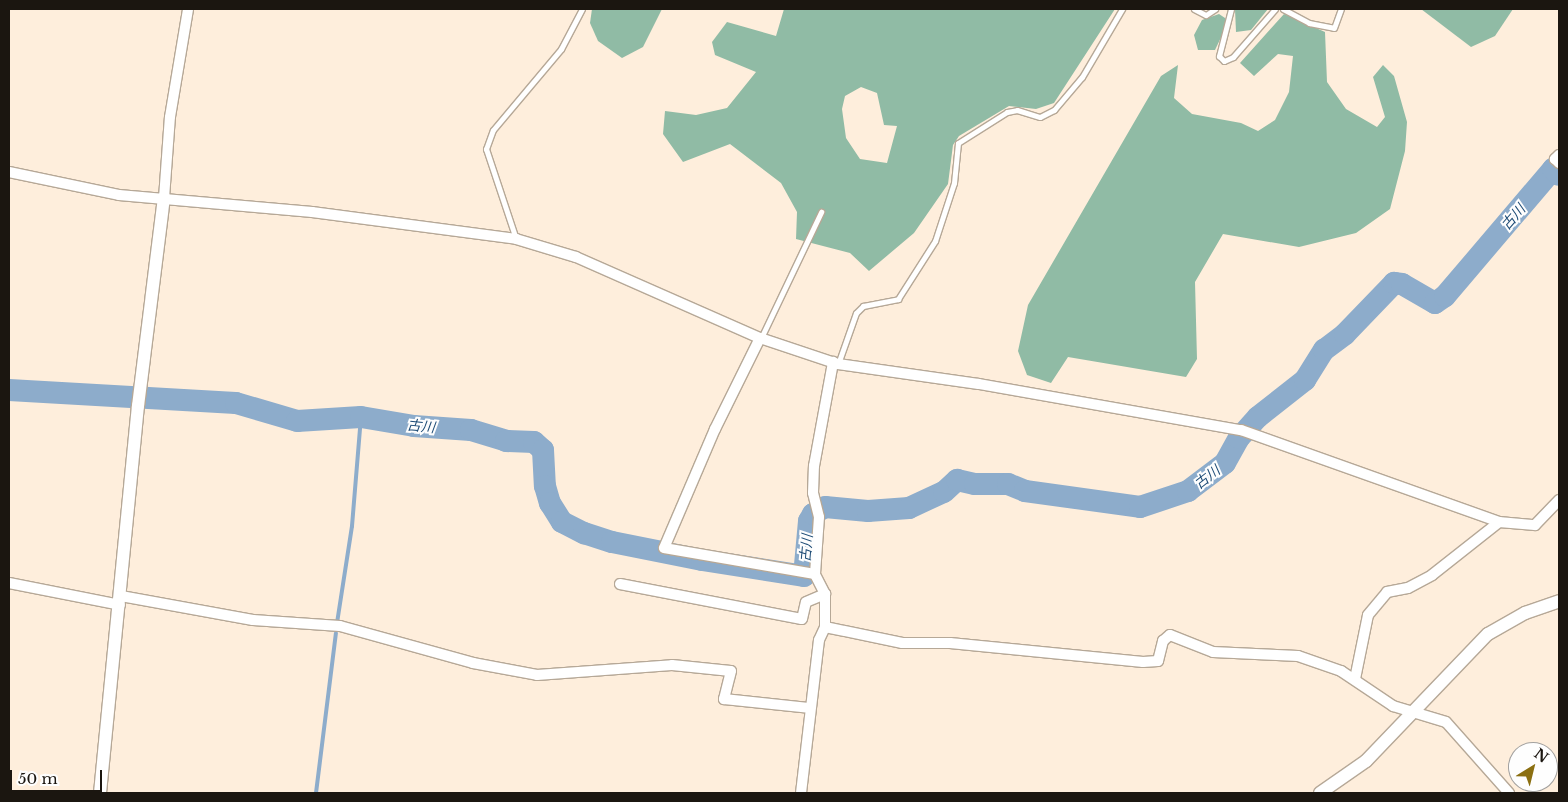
<!DOCTYPE html>
<html>
<head>
<meta charset="utf-8">
<style>
	body { margin:0 }
	#map { position:relative; width:1568px; height:802px; overflow:hidden; background:#feeedc; font-family:"Libre Baskerville","Noto Sans JP",serif }
	div>[style] { position:absolute }
	.forest>* { inset:0; background:#90bba5 }
	.stream>* { height:4px; margin:-2px; padding:0 2px; transform-origin:2px; border-radius:2px; background:#8daccb }
	.river>* { height:22px; margin:-11px; padding:0 11px; transform-origin:11px; border-radius:11px; background:#8daccb }
	.roads { filter:drop-shadow(1px 0 #b6a897) drop-shadow(-1px 0 #b6a897) drop-shadow(0 1px #b6a897) drop-shadow(0 -1px #b6a897) }
	.service>* { height:5px; margin:-2.5px; padding:0 2.5px; transform-origin:2.5px; border-radius:2.5px; background:#fff }
	.minor>* { height:10px; margin:-5px; padding:0 5px; transform-origin:5px; border-radius:5px; background:#fff }
	.tertiary>* { height:12px; margin:-6px; padding:0 6px; transform-origin:6px; border-radius:6px; background:#fff }
	span { translate:-50% -50%; white-space:nowrap; text-align:center; line-height:1.15; -webkit-text-stroke:4px #fefefe; paint-order:stroke }
	.water-label { font-size:14px; color:#1e4c76; font-style:italic }
	.frame { position:absolute; inset:0; border:10px solid #1b1610; pointer-events:none }
	.north { position:absolute; left:1508px; top:742px; width:50px; height:50px; box-sizing:border-box; background:#fefefe; border:1px solid #a3a19f; border-radius:50%; rotate:36deg; font-size:14px; font-weight:700; line-height:20px; text-align:center; color:#1b1610 }
	.north::after { content:''; display:block; margin:auto; width:18px; height:22px; background:#8b6f11; clip-path:polygon(50% 0,100% 100%,50% 72%,0 100%) }
	.scale { position:absolute; left:10px; top:770px; width:92px; height:22px; box-sizing:border-box; border:2px solid #1b1610; border-top:0; padding-left:6px; font-size:15px; line-height:18px; white-space:nowrap; color:#1b1610; -webkit-text-stroke:4px #fefefe; paint-order:stroke }
</style>
</head>
<body>
<div id="map">
	<div class="forest">
		<i style="clip-path:polygon(592px 9px,662px 9px,643px 47px,622px 58px,598px 41px,590px 23px)"></i>
		<i style="clip-path:polygon(evenodd,784px 9px,1115px 9px,1054px 103px,1036px 109px,1009px 106px,959px 136px,953px 145px,948px 184px,914px 233px,869px 271px,850px 253px,796px 239px,797px 212px,781px 183px,730px 144px,683px 162px,663px 134px,665px 111px,696px 115px,727px 108px,756px 72px,715px 55px,712px 42px,727px 22px,776px 36px,784px 9px,861px 87px,877px 93px,884px 125px,897px 126px,887px 163px,860px 159px,846px 138px,842px 109px,845px 96px,861px 87px)"></i>
		<i style="clip-path:polygon(1235px 9px,1268px 9px,1251px 30px,1236px 32px)"></i>
		<i style="clip-path:polygon(1421px 9px,1513px 9px,1495px 36px,1471px 47px)"></i>
		<i style="clip-path:polygon(1219px 14px,1225px 18px,1225px 29px,1215px 50px,1198px 50px,1194px 35px,1202px 20px)"></i>
		<i style="clip-path:polygon(1284px 14px,1325px 32px,1327px 82px,1346px 109px,1377px 127px,1385px 117px,1373px 77px,1383px 65px,1394px 76px,1407px 122px,1405px 151px,1390px 209px,1356px 233px,1299px 247px,1223px 234px,1195px 282px,1197px 359px,1186px 377px,1068px 357px,1051px 383px,1027px 375px,1018px 351px,1028px 305px,1161px 76px,1178px 65px,1174px 98px,1192px 114px,1241px 123px,1258px 131px,1275px 120px,1289px 92px,1293px 56px,1278px 54px,1254px 76px,1240px 63px)"></i>
	</div>
	<div class="stream">
		<i style="left:337px;top:623px;width:98px;rotate:-81.2deg"></i>
		<i style="left:352px;top:526px;width:109px;rotate:-85.3deg"></i>
		<i style="left:316px;top:793px;width:161px;rotate:-82.9deg"></i>
	</div>
	<div class="river">
		<i style="left:9px;top:390px;width:227px;rotate:3.3deg"></i>
		<i style="left:236px;top:403px;width:64px;rotate:16.4deg"></i>
		<i style="left:297px;top:421px;width:64px;rotate:-3.6deg"></i>
		<i style="left:361px;top:417px;width:54px;rotate:9.6deg"></i>
		<i style="left:414px;top:426px;width:57px;rotate:4deg"></i>
		<i style="left:471px;top:430px;width:37px;rotate:17deg"></i>
		<i style="left:506px;top:441px;width:28px;rotate:2deg"></i>
		<i style="left:534px;top:442px;width:12px;rotate:42deg"></i>
		<i style="left:543px;top:450px;width:36px;rotate:87deg"></i>
		<i style="left:545px;top:486px;width:18px;rotate:74deg"></i>
		<i style="left:550px;top:503px;width:22px;rotate:58deg"></i>
		<i style="left:562px;top:522px;width:25px;rotate:27deg"></i>
		<i style="left:584px;top:533px;width:29px;rotate:18deg"></i>
		<i style="left:612px;top:542px;width:92px;rotate:11.3deg"></i>
		<i style="left:702px;top:560px;width:103px;rotate:8.9deg"></i>
		<i style="left:804px;top:576px;width:55px;rotate:-84.8deg"></i>
		<i style="left:809px;top:521px;width:8px;rotate:-60deg"></i>
		<i style="left:813px;top:514px;width:14px;rotate:-30deg"></i>
		<i style="left:825px;top:507px;width:43px;rotate:5.3deg"></i>
		<i style="left:868px;top:511px;width:41px;rotate:-4.2deg"></i>
		<i style="left:909px;top:508px;width:38px;rotate:-25deg"></i>
		<i style="left:944px;top:492px;width:18px;rotate:-43deg"></i>
		<i style="left:957px;top:480px;width:18px;rotate:13deg"></i>
		<i style="left:975px;top:484px;width:33px"></i>
		<i style="left:1008px;top:484px;width:18px;rotate:22deg"></i>
		<i style="left:1025px;top:491px;width:116px;rotate:7.9deg"></i>
		<i style="left:1140px;top:507px;width:51px;rotate:-18.4deg"></i>
		<i style="left:1188px;top:491px;width:46px;rotate:-37.1deg"></i>
		<i style="left:1225px;top:463px;width:29px;rotate:-61deg"></i>
		<i style="left:1239px;top:438px;width:28px;rotate:-48deg"></i>
		<i style="left:1258px;top:417px;width:60px;rotate:-38.2deg"></i>
		<i style="left:1305px;top:380px;width:36px;rotate:-58deg"></i>
		<i style="left:1324px;top:350px;width:26px;rotate:-37deg"></i>
		<i style="left:1345px;top:334px;width:71px;rotate:-46.1deg"></i>
		<i style="left:1394px;top:283px;width:8px;rotate:7deg"></i>
		<i style="left:1402px;top:284px;width:38px;rotate:30deg"></i>
		<i style="left:1435px;top:303px;width:12px;rotate:-35deg"></i>
		<i style="left:1445px;top:296px;width:167px;rotate:-49.6deg"></i>
		<i style="left:1553px;top:169px;width:8px;rotate:45deg"></i>
	</div>
	<div class="roads">
		<div class="service">
			<i style="left:1194px;top:9px;width:13px;rotate:27deg"></i>
			<i style="left:1206px;top:15px;width:11px;rotate:-34deg"></i>
			<i style="left:1231px;top:9px;width:49px;rotate:104.3deg"></i>
			<i style="left:1219px;top:56px;width:7px;rotate:45deg"></i>
			<i style="left:1224px;top:61px;width:10px;rotate:-24deg"></i>
			<i style="left:1233px;top:57px;width:64px;rotate:-48.8deg"></i>
			<i style="left:1283px;top:9px;width:30px;rotate:28deg"></i>
			<i style="left:1309px;top:23px;width:25px;rotate:11deg"></i>
			<i style="left:1334px;top:28px;width:20px;rotate:-70deg"></i>
			<i style="left:516px;top:239px;width:95px;rotate:-108.4deg"></i>
			<i style="left:486px;top:149px;width:20px;rotate:-70deg"></i>
			<i style="left:493px;top:130px;width:106px;rotate:-50deg"></i>
			<i style="left:561px;top:49px;width:45px;rotate:-62.3deg"></i>
			<i style="left:761px;top:338px;width:140px;rotate:-64.5deg"></i>
			<i style="left:838px;top:364px;width:54px;rotate:-70.6deg"></i>
			<i style="left:856px;top:313px;width:10px;rotate:-45deg"></i>
			<i style="left:863px;top:306px;width:36px;rotate:-11deg"></i>
			<i style="left:898px;top:299px;width:69px;rotate:-57.5deg"></i>
			<i style="left:935px;top:241px;width:61px;rotate:-71.9deg"></i>
			<i style="left:954px;top:183px;width:40px;rotate:-84.3deg"></i>
			<i style="left:958px;top:143px;width:58px;rotate:-32.3deg"></i>
			<i style="left:1007px;top:112px;width:10px;rotate:-11deg"></i>
			<i style="left:1017px;top:110px;width:24px;rotate:17deg"></i>
			<i style="left:1040px;top:117px;width:16px;rotate:-27deg"></i>
			<i style="left:1054px;top:110px;width:43px;rotate:-49.7deg"></i>
			<i style="left:1082px;top:77px;width:79px;rotate:-59.5deg"></i>
		</div>
		<div class="minor">
			<i style="left:1559px;top:155px;width:6px;rotate:135deg"></i>
			<i style="left:1555px;top:159px;width:6px;rotate:45deg"></i>
			<i style="left:9px;top:172px;width:112px;rotate:11.8deg"></i>
			<i style="left:119px;top:195px;width:194px;rotate:5deg"></i>
			<i style="left:312px;top:212px;width:206px;rotate:7.5deg"></i>
			<i style="left:516px;top:239px;width:63px;rotate:16.7deg"></i>
			<i style="left:576px;top:257px;width:201px;rotate:23.8deg"></i>
			<i style="left:760px;top:338px;width:82px;rotate:18.4deg"></i>
			<i style="left:838px;top:364px;width:142px;rotate:8.1deg"></i>
			<i style="left:979px;top:384px;width:266px;rotate:10deg"></i>
			<i style="left:1241px;top:430px;width:274px;rotate:19.6deg"></i>
			<i style="left:1499px;top:522px;width:36px;rotate:5deg"></i>
			<i style="left:1535px;top:525px;width:35px;rotate:-46deg"></i>
			<i style="left:164px;top:198px;width:81px;rotate:-85.8deg"></i>
			<i style="left:170px;top:117px;width:109px;rotate:-80.5deg"></i>
			<i style="left:760px;top:338px;width:102px;rotate:116.3deg"></i>
			<i style="left:715px;top:429px;width:129px;rotate:113.2deg"></i>
			<i style="left:664px;top:548px;width:153px;rotate:9.8deg"></i>
			<i style="left:9px;top:583px;width:113px;rotate:11.2deg"></i>
			<i style="left:620px;top:584px;width:185px;rotate:10.9deg"></i>
			<i style="left:802px;top:619px;width:17px;rotate:-77deg"></i>
			<i style="left:806px;top:602px;width:21px;rotate:-23deg"></i>
			<i style="left:121px;top:596px;width:134px;rotate:10.3deg"></i>
			<i style="left:253px;top:620px;width:87px;rotate:3.9deg"></i>
			<i style="left:340px;top:626px;width:138px;rotate:15.5deg"></i>
			<i style="left:473px;top:663px;width:65px;rotate:10.6deg"></i>
			<i style="left:537px;top:675px;width:135px;rotate:-4.2deg"></i>
			<i style="left:672px;top:665px;width:59px;rotate:5.8deg"></i>
			<i style="left:731px;top:671px;width:29px;rotate:104deg"></i>
			<i style="left:724px;top:699px;width:85px;rotate:6deg"></i>
			<i style="left:825px;top:627px;width:79px;rotate:11.7deg"></i>
			<i style="left:902px;top:643px;width:48px"></i>
			<i style="left:950px;top:643px;width:194px;rotate:5.6deg"></i>
			<i style="left:1143px;top:662px;width:15px;rotate:-4deg"></i>
			<i style="left:1158px;top:661px;width:21px;rotate:-76deg"></i>
			<i style="left:1163px;top:641px;width:9px;rotate:-41deg"></i>
			<i style="left:1170px;top:635px;width:46px;rotate:21.6deg"></i>
			<i style="left:1213px;top:652px;width:85px;rotate:2.7deg"></i>
			<i style="left:1298px;top:656px;width:46px;rotate:19.2deg"></i>
			<i style="left:1341px;top:671px;width:63px;rotate:33.9deg"></i>
			<i style="left:1393px;top:706px;width:55px;rotate:16.8deg"></i>
			<i style="left:1446px;top:722px;width:95px;rotate:48.4deg"></i>
			<i style="left:1355px;top:679px;width:65px;rotate:-78.5deg"></i>
			<i style="left:1368px;top:615px;width:30px;rotate:-50deg"></i>
			<i style="left:1387px;top:592px;width:21px;rotate:-11deg"></i>
			<i style="left:1408px;top:588px;width:27px;rotate:-28deg"></i>
			<i style="left:1432px;top:575px;width:85px;rotate:-38.3deg"></i>
			<i style="left:801px;top:793px;width:154px;rotate:-83.3deg"></i>
			<i style="left:819px;top:640px;width:14px;rotate:-65deg"></i>
			<i style="left:825px;top:627px;width:33px;rotate:-90deg"></i>
			<i style="left:825px;top:594px;width:22px;rotate:-117deg"></i>
			<i style="left:815px;top:574px;width:57px;rotate:-86deg"></i>
			<i style="left:819px;top:517px;width:25px;rotate:-104deg"></i>
			<i style="left:813px;top:493px;width:27px;rotate:-88deg"></i>
			<i style="left:814px;top:466px;width:106px;rotate:-79.6deg"></i>
		</div>
		<div class="tertiary">
			<i style="left:100px;top:793px;width:389px;rotate:-84.4deg"></i>
			<i style="left:138px;top:406px;width:210px;rotate:-82.9deg"></i>
			<i style="left:1320px;top:793px;width:56px;rotate:-34.8deg"></i>
			<i style="left:1366px;top:761px;width:176px;rotate:-46.2deg"></i>
			<i style="left:1488px;top:634px;width:43px;rotate:-29.6deg"></i>
			<i style="left:1525px;top:613px;width:36px;rotate:-19deg"></i>
		</div>
	</div>
	<div class="water-label">
		<span style="left:1513px;top:217px;rotate:-49deg">古川</span>
		<span style="left:421px;top:426px;rotate:6deg">古川</span>
		<span style="left:1207px;top:477px;rotate:-38deg">古川</span>
		<span style="left:806px;top:548px;rotate:-85deg">古川</span>
	</div>
	<div class="frame"></div>
	<div class="north">N</div>
	<div class="scale">50 m</div>
</div>
</body>
</html>
